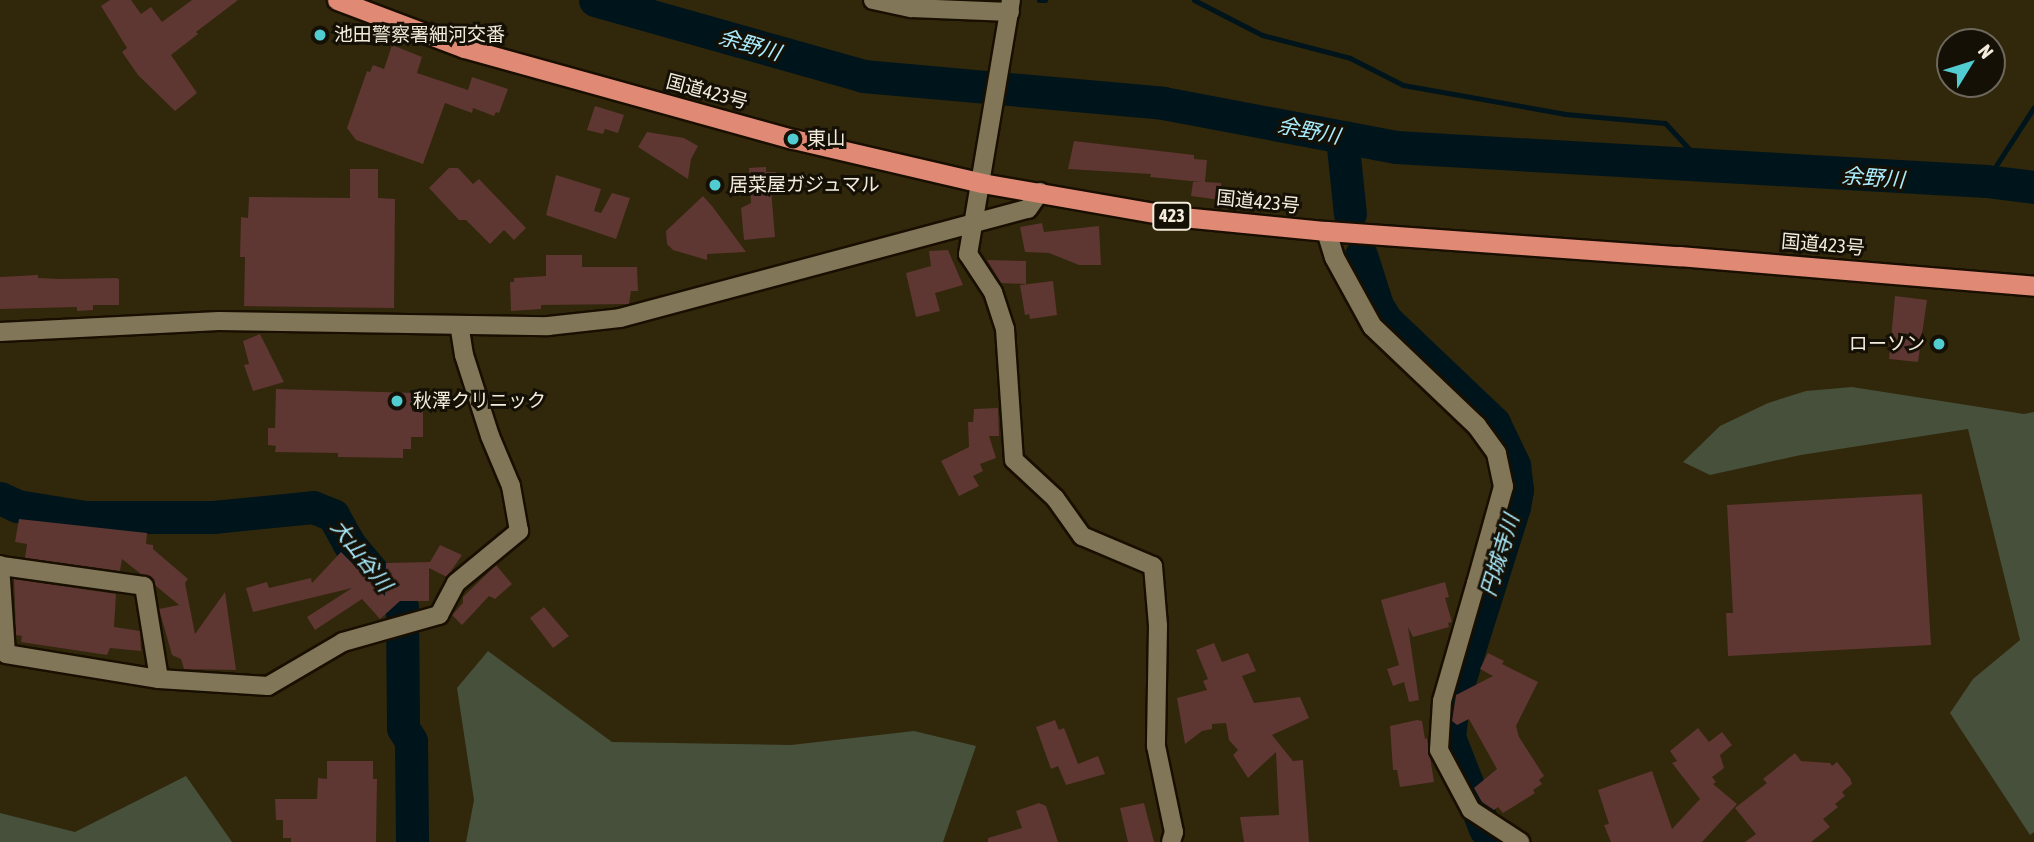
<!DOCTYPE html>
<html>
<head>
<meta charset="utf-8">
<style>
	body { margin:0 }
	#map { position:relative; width:2034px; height:842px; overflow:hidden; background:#31270b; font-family:"Asap Condensed","Noto Sans JP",sans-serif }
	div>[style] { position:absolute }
	.green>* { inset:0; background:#46503b }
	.stream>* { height:5px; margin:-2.5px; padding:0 2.5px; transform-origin:2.5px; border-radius:2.5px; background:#00151b }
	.river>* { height:33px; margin:-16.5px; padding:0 16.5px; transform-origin:16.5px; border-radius:16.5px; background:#00151b }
	.building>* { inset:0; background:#5e3632 }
	.roads { filter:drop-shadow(2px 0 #190f00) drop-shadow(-2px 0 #190f00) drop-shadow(0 2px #190f00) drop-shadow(0 -2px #190f00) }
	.minor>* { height:18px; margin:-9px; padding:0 9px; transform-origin:9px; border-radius:9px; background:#817658 }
	.tertiary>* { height:19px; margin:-9.5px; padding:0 9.5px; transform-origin:9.5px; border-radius:9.5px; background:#817658 }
	.trunk>* { height:19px; margin:-9.5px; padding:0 9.5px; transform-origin:9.5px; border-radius:9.5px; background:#e08a76 }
	.dots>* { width:19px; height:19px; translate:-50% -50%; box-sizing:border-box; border:4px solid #151006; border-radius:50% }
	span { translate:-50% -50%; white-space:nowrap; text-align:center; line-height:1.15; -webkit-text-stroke:6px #151006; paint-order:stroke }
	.shield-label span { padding:2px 5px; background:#151006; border:2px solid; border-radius:5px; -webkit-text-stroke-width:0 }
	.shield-label { font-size:18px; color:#f3ecdc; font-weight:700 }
	.poi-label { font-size:19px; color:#f3ecdc }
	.left { translate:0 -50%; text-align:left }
	.right { translate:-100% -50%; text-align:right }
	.street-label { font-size:19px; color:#f3ecdc }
	.water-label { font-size:21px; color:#aaedff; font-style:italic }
	.north { position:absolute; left:1936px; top:28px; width:70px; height:70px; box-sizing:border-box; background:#151006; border:2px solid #6e685c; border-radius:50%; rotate:52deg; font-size:19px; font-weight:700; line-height:28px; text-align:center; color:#f3ecdc }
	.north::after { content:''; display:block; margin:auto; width:24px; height:32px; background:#51ccd1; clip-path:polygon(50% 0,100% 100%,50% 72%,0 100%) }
</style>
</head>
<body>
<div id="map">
	<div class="green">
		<i style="clip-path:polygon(1852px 387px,2024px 414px,2034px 412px,2034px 832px,2030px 835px,1950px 713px,1973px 679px,2020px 640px,1968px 429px,1801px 455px,1710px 475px,1683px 462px,1720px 426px,1768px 403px,1806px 391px)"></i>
		<i style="clip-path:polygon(488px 651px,612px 742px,791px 745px,914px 731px,976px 746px,943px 842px,466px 842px,474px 800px,457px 688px)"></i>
		<i style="clip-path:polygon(186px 776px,232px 842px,0 842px,0 813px,75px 832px)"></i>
	</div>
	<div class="stream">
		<i style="left:1039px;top:0;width:6px"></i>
		<i style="left:1194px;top:0;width:76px;rotate:27.2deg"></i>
		<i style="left:1262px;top:35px;width:91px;rotate:14.6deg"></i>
		<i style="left:1350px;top:58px;width:59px;rotate:27deg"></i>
		<i style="left:1403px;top:85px;width:165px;rotate:10.1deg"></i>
		<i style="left:1565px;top:114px;width:100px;rotate:5.1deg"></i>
		<i style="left:1665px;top:123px;width:57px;rotate:47.1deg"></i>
		<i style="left:1986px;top:181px;width:88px;rotate:-57deg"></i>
	</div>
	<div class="river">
		<i style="left:595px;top:0;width:279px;rotate:15.8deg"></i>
		<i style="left:863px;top:76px;width:301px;rotate:5.1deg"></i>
		<i style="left:1163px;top:103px;width:237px;rotate:10.7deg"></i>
		<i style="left:1396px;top:147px;width:591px;rotate:3.3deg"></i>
		<i style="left:1986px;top:181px;width:48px;rotate:7.1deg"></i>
		<i style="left:1342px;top:137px;width:77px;rotate:84.1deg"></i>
		<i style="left:1361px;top:255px;width:52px;rotate:72.3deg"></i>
		<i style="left:1377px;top:305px;width:17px;rotate:59deg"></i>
		<i style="left:1386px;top:320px;width:149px;rotate:43.6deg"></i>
		<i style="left:1494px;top:423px;width:47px;rotate:64.5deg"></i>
		<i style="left:1514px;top:465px;width:25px;rotate:83deg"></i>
		<i style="left:1517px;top:490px;width:17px;rotate:100deg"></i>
		<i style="left:1514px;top:507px;width:202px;rotate:107.5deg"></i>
		<i style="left:1453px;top:700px;width:37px;rotate:96deg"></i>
		<i style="left:1449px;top:737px;width:99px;rotate:68.6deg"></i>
		<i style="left:0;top:498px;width:19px;rotate:25deg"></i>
		<i style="left:17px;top:506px;width:69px;rotate:9.2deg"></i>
		<i style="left:85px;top:517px;width:128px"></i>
		<i style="left:213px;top:517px;width:100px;rotate:-5.7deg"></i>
		<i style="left:313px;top:507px;width:22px;rotate:22deg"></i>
		<i style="left:333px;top:515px;width:33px;rotate:61deg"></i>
		<i style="left:349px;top:544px;width:82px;rotate:49.9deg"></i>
		<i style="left:402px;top:607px;width:121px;rotate:89.5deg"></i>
		<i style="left:403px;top:728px;width:15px;rotate:58deg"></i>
		<i style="left:411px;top:741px;width:101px;rotate:89.4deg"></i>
	</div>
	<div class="building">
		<i style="clip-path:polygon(110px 0,131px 0,141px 14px,151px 7px,162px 22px,192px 0,238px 0,196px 32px,198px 34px,171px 55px,197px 93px,175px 111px,138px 75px,122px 52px,127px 48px,101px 6px)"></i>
		<i style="clip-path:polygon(392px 45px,422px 57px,417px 73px,468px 90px,472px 77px,508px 89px,499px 113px,496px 112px,494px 116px,473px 108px,472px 113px,445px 103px,423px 164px,356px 140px,347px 128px,367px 71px,370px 72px,373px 65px,384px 69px)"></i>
		<i style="clip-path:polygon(595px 106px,624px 115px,618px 133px,605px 129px,603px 134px,587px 130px)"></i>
		<i style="clip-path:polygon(647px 132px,684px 138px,698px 146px,691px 159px,688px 179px,638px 147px)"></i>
		<i style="clip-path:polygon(1074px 141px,1194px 155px,1194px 159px,1207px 160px,1205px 182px,1221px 183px,1221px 200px,1191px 196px,1193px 182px,1201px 182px,1150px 177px,1151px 174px,1068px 169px)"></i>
		<i style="clip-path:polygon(766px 167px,766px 172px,776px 172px,777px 189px,771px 189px,775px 237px,744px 240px,741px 208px,751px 203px,749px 168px)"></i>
		<i style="clip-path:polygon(449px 168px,458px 168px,473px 184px,479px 179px,526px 228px,514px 240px,504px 230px,490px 244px,466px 220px,459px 220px,429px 188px)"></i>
		<i style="clip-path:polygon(350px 169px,378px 169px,378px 198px,395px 199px,394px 308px,244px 306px,245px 257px,240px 257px,241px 217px,248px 218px,249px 197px,350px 198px)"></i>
		<i style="clip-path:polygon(556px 175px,601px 189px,594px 211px,601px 213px,612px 193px,630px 198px,616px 239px,546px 215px)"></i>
		<i style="clip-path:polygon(703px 196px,712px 206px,746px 252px,707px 254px,707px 260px,673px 250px,667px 244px,666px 231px)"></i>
		<i style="clip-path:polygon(1042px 223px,1044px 232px,1099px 226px,1101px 265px,1079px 265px,1049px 253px,1025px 252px,1020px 227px)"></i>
		<i style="clip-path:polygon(948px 250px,963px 285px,935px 293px,940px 311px,916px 317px,906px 273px,931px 266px,929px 251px)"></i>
		<i style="clip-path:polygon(546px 255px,582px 255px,582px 267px,637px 267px,638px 291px,631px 291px,629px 304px,541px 305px,541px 309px,511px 311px,510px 282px,514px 282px,514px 278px,546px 276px)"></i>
		<i style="clip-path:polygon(987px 260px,1026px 261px,1026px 284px,1001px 283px)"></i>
		<i style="clip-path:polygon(38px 275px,38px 278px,60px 279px,116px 278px,119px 279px,119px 305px,93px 305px,93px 310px,77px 311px,77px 307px,0 309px,0 277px)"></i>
		<i style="clip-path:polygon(1053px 281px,1057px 315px,1030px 319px,1029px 314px,1025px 315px,1020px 285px)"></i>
		<i style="clip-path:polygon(1895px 296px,1927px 300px,1918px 362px,1889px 359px)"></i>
		<i style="clip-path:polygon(260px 334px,284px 382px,253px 391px,244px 365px,249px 364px,243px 341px)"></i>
		<i style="clip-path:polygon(276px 389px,417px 393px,417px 405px,423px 406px,423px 437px,411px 437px,411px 449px,403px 449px,403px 458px,338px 457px,338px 453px,275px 452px,276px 446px,268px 445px,268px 428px,275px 428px)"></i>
		<i style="clip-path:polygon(998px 408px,999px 436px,989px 436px,996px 458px,980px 464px,983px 471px,973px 476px,979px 486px,959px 496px,941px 461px,969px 447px,968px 422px,973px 422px,974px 409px)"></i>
		<i style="clip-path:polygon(1922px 494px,1931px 645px,1728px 656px,1726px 613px,1733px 613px,1727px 505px)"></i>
		<i style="clip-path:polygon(19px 519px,147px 533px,146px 544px,153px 545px,153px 549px,188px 579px,185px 583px,195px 634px,225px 592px,236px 670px,184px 669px,181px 659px,172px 655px,159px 609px,179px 605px,156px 586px,151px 577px,141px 574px,122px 559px,120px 571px,25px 558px,27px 544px,15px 542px)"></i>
		<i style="clip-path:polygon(440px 545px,462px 555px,447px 577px,429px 568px,429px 601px,400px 601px,380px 619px,362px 599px,315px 630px,307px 617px,352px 588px,253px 612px,246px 588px,267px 582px,269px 588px,311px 578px,312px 583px,341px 552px,385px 596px,386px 563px,430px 562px)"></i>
		<i style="clip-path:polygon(496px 565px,512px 584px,495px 599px,489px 596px,462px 625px,452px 615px,463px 603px,463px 597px)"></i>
		<i style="clip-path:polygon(14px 579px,116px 594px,114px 627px,140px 631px,141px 651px,110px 648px,107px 655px,21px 642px,22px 636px,16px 635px)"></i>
		<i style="clip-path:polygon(1445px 582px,1449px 597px,1445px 598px,1452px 622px,1448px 623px,1449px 627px,1413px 637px,1408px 627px,1419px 700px,1409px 702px,1404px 682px,1393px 686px,1387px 669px,1399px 665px,1381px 600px)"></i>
		<i style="clip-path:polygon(544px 607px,569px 636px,553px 648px,530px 618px)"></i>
		<i style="clip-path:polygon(1214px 643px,1222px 662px,1248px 653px,1256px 671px,1242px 676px,1254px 703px,1300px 697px,1309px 718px,1272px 735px,1293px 761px,1303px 760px,1309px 842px,1244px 842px,1240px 817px,1279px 815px,1276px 752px,1248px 778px,1233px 755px,1238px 750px,1229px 740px,1226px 723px,1212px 724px,1212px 729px,1202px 731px,1185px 744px,1177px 698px,1207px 690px,1203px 681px,1208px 679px,1196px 650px)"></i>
		<i style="clip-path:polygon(1488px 653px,1504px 661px,1502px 664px,1538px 682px,1516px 726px,1519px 737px,1544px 776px,1539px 780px,1542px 784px,1533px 790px,1535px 793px,1503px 813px,1498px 807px,1494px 810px,1482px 802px,1474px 788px,1497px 769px,1469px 719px,1457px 725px,1452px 721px,1456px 695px,1493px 676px,1480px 669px)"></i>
		<i style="clip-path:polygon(1055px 720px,1059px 730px,1064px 728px,1078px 764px,1098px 756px,1105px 774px,1066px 785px,1058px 766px,1051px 769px,1036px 727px)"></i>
		<i style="clip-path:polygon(1417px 720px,1422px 721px,1425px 739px,1427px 738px,1434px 782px,1400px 787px,1397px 770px,1393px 770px,1390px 726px)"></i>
		<i style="clip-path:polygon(1698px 728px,1709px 742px,1722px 732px,1732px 745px,1720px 755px,1724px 768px,1712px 777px,1716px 782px,1713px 784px,1737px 804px,1702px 842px,1611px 842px,1604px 825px,1609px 824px,1598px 790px,1652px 771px,1672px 829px,1700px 799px,1672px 763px,1677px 761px,1670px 751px)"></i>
		<i style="clip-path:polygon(1795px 753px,1801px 761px,1830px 763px,1832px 766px,1837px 762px,1850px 778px,1852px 784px,1842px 792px,1845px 796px,1835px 804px,1838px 807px,1823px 819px,1830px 827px,1811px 842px,1745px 842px,1756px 834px,1735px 808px,1767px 783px,1763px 779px)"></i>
		<i style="clip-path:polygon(327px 761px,373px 761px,373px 779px,377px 779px,376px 842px,291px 842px,291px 838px,283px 838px,283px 820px,276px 820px,275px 799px,317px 799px,318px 778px,327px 779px)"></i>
		<i style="clip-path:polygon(1039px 803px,1046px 806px,1058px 842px,988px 842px,988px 838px,1022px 828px,1016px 811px)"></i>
		<i style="clip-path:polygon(1144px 803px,1154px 842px,1128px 842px,1120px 808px)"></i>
	</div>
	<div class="roads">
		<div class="minor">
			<i style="left:873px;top:0;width:39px;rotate:12deg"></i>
			<i style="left:911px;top:8px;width:99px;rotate:2.3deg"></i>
			<i style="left:1011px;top:0;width:258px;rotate:99.6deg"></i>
			<i style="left:968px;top:254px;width:45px;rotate:56.7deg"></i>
			<i style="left:993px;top:292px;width:39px;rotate:72deg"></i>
			<i style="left:1005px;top:329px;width:131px;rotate:86.1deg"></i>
			<i style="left:1014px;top:460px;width:56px;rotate:42.8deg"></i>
			<i style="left:1055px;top:498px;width:47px;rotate:54.6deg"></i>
			<i style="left:1082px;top:536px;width:77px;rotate:22.9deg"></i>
			<i style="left:1153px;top:566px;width:60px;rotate:85.2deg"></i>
			<i style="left:1158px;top:626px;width:120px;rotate:91deg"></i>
			<i style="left:1156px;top:746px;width:88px;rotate:78.2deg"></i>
			<i style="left:1174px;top:832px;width:10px;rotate:107deg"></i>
			<i style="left:0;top:332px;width:219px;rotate:-2.9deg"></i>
			<i style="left:219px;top:321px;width:329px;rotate:0.9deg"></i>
			<i style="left:548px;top:326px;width:72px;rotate:-6.3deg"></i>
			<i style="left:620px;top:318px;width:422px;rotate:-15deg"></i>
			<i style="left:1028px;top:209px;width:21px;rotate:-55deg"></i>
			<i style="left:0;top:565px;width:89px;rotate:86.1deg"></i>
			<i style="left:6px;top:654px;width:155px;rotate:9.3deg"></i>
			<i style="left:159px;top:679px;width:109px;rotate:3.7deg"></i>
			<i style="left:268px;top:686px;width:87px;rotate:-30.4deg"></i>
			<i style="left:343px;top:642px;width:100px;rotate:-15.7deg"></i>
			<i style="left:439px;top:615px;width:36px;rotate:-62deg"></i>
			<i style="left:456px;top:583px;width:82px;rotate:-39.5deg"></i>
			<i style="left:519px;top:531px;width:46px;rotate:-100.1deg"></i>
			<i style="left:511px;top:486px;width:54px;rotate:-112.8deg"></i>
			<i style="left:490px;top:436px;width:85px;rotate:-107.8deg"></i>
			<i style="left:464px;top:355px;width:30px;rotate:-99deg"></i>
			<i style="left:2px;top:566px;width:143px;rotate:8deg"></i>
			<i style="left:144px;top:586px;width:94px;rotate:80.8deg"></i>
			<i style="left:1476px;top:583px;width:123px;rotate:106.1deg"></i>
			<i style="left:1442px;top:701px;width:49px;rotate:93.5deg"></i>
			<i style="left:1439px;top:750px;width:68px;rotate:61.9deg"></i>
			<i style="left:1471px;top:810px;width:59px;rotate:33.1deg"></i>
		</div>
		<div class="tertiary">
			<i style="left:1326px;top:231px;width:27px;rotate:73deg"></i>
			<i style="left:1334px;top:257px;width:79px;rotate:61.2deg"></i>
			<i style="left:1372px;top:326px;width:144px;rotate:43.6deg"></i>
			<i style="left:1476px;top:425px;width:34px;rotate:54deg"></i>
			<i style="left:1496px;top:453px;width:34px;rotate:78deg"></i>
			<i style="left:1503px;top:486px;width:101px;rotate:105.6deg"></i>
		</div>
		<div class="trunk">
			<i style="left:337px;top:0;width:136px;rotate:20.7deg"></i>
			<i style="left:464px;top:48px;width:341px;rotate:15.5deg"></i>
			<i style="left:793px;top:139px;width:194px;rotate:13.1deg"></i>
			<i style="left:982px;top:183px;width:193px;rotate:9.9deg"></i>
			<i style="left:1172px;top:216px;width:155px;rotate:5.6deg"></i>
			<i style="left:1326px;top:231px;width:354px;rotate:4.1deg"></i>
			<i style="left:1679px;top:256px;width:356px;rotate:4.8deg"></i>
		</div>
	</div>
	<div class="dots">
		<i style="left:320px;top:35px;background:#51ccd1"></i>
		<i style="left:793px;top:139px;background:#51ccd1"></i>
		<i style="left:715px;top:185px;background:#51ccd1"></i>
		<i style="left:1939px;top:344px;background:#51ccd1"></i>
		<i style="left:397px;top:401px;background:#51ccd1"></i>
	</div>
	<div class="shield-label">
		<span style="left:1172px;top:216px">423</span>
	</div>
	<div class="poi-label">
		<span class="left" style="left:334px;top:35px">池田警察署細河交番</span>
		<span class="left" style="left:807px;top:139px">東山</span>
		<span class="left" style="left:729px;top:185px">居菜屋ガジュマル</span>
		<span class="right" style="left:1925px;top:344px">ローソン</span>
		<span class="left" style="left:413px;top:401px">秋澤クリニック</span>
	</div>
	<div class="street-label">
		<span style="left:707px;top:92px;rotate:15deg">国道423号</span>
		<span style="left:1258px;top:202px;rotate:6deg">国道423号</span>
		<span style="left:1823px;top:245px;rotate:5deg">国道423号</span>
	</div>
	<div class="water-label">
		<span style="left:750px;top:44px;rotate:16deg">余野川</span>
		<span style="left:1309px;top:130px;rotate:11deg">余野川</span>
		<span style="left:1873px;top:177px;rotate:4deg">余野川</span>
		<span style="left:362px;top:555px;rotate:52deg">大山谷川</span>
		<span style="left:1499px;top:555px;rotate:-73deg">円城寺川</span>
	</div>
	<div class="north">N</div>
</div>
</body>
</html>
